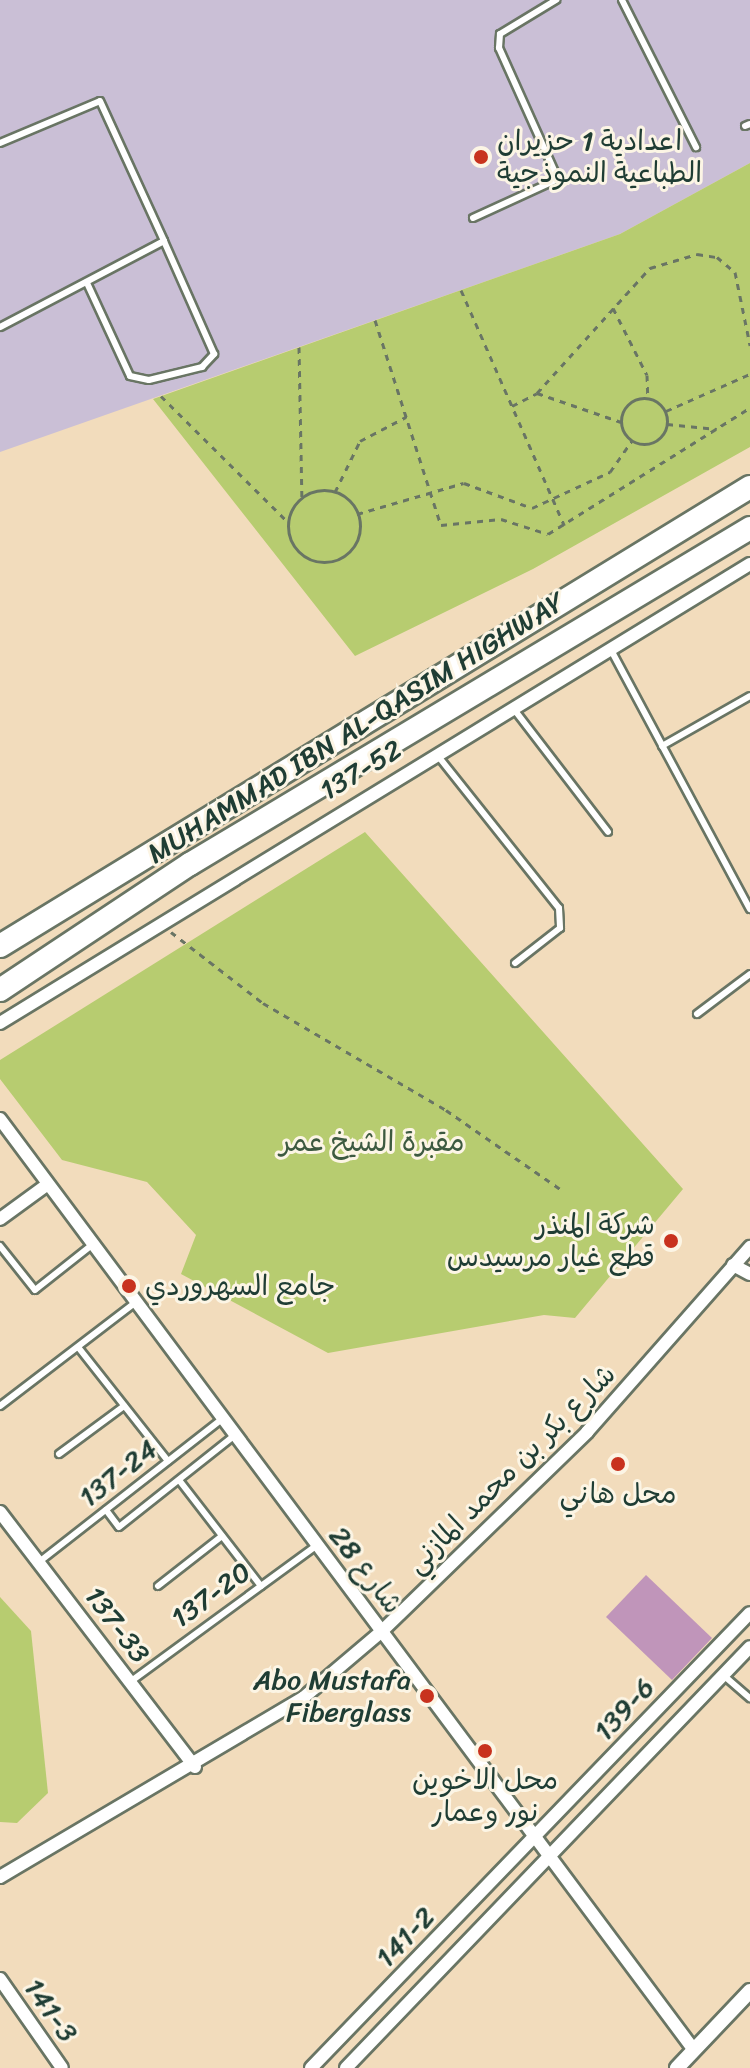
<!DOCTYPE html>
<html>
<head>
<meta charset="utf-8">
<style>
	body { margin:0 }
	#map { position:relative; width:750px; height:2068px; overflow:hidden; background:#f2dcbc; font-family:Sriracha,"Playpen Sans Arabic",sans-serif }
	div>[style] { position:absolute }
	.industrial>* { inset:0; background:#cabfd6 }
	.green>* { inset:0; background:#b7cc70 }
	.building>* { inset:0; background:#c095ba }
	.path>* { height:3px; margin-top:-1.5px; transform-origin:0; background:repeating-linear-gradient(90deg,#697564 0 6px,transparent 0 12px) }
	.path>.ring { margin:-1.5px; padding:0; box-sizing:content-box; background:none; border:3px solid #697564; border-radius:50% }
	.roads { filter:drop-shadow(2px 0 #697564) drop-shadow(-2px 0 #697564) drop-shadow(0 2px #697564) drop-shadow(0 -2px #697564) }
	.service>* { height:6px; margin:-3px; padding:0 3px; transform-origin:3px; border-radius:3px; background:#fff }
	.minor>* { height:12px; margin:-6px; padding:0 6px; transform-origin:6px; border-radius:6px; background:#fff }
	.tertiary>* { height:14px; margin:-7px; padding:0 7px; transform-origin:7px; border-radius:7px; background:#fff }
	.motorway>* { height:22px; margin:-11px; padding:0 11px; transform-origin:11px; border-radius:11px; background:#fff }
	.dots>* { width:22px; height:22px; translate:-50% -50%; box-sizing:border-box; border:4px solid #fcf5e5; border-radius:50% }
	span { translate:-50% -50%; white-space:nowrap; text-align:center; line-height:1.15; -webkit-text-stroke:6px #fcf5e5; paint-order:stroke }
	.poi-label { font-size:28px; color:#1f3d34 }
	.left { translate:0 -50%; text-align:left }
	.right { translate:-100% -50%; text-align:right }
	.street-label { font-size:28px; color:#1f3d34 }
	.park-label { font-size:28px; color:#3d5a40 }
</style>
</head>
<body>
<div id="map">
	<div class="industrial">
		<i style="clip-path:polygon(0 0,750px 0,750px 163px,620px 234px,0 452px)"></i>
	</div>
	<div class="green">
		<i style="clip-path:polygon(750px 163px,750px 447px,533px 569px,355px 656px,153px 399px,620px 234px)"></i>
		<i style="clip-path:polygon(365px 832px,683px 1189px,575px 1318px,544px 1315px,328px 1353px,181px 1274px,196px 1235px,147px 1182px,62px 1160px,0 1079px,0 1060px)"></i>
		<i style="clip-path:polygon(0 1597px,31px 1631px,48px 1793px,17px 1823px,0 1822px)"></i>
	</div>
	<div class="building">
		<i style="clip-path:polygon(646px 1575px,712px 1638px,672px 1680px,606px 1617px)"></i>
	</div>
	<div class="path">
		<i style="left:461px;top:290px;width:257px;rotate:66.3deg"></i>
		<i style="left:613px;top:308px;width:75px;rotate:63.1deg"></i>
		<i style="left:647px;top:375px;width:24px;rotate:88deg"></i>
		<i style="left:375px;top:320px;width:215px;rotate:72.2deg"></i>
		<i style="left:441px;top:525px;width:60px;rotate:-5.7deg"></i>
		<i style="left:501px;top:519px;width:49px;rotate:17.7deg"></i>
		<i style="left:548px;top:534px;width:238px;rotate:-32deg"></i>
		<i style="left:299px;top:347px;width:151px;rotate:88.9deg"></i>
		<i style="left:537px;top:393px;width:169px;rotate:-47.9deg"></i>
		<i style="left:650px;top:268px;width:49px;rotate:-16.6deg"></i>
		<i style="left:697px;top:254px;width:20px;rotate:9deg"></i>
		<i style="left:717px;top:257px;width:23px;rotate:40deg"></i>
		<i style="left:735px;top:272px;width:75px;rotate:78.4deg"></i>
		<i style="left:161px;top:396px;width:179px;rotate:44.8deg"></i>
		<i class="ring" style="left:621px;top:398px;width:43px;height:43px"></i>
		<i style="left:512px;top:406px;width:28px;rotate:-27deg"></i>
		<i style="left:537px;top:393px;width:89px;rotate:19deg"></i>
		<i style="left:666px;top:411px;width:92px;rotate:-23.8deg"></i>
		<i style="left:667px;top:424px;width:50px;rotate:5.7deg"></i>
		<i class="ring" style="left:288px;top:490px;width:69px;height:69px"></i>
		<i style="left:335px;top:492px;width:57px;rotate:-63.9deg"></i>
		<i style="left:360px;top:441px;width:52px;rotate:-27.6deg"></i>
		<i style="left:357px;top:514px;width:111px;rotate:-16.2deg"></i>
		<i style="left:464px;top:483px;width:72px;rotate:20.2deg"></i>
		<i style="left:532px;top:508px;width:86px;rotate:-24.8deg"></i>
		<i style="left:610px;top:472px;width:38px;rotate:-55deg"></i>
		<i style="left:171px;top:932px;width:116px;rotate:37.7deg"></i>
		<i style="left:263px;top:1003px;width:212px;rotate:30.3deg"></i>
		<i style="left:446px;top:1110px;width:142px;rotate:34.7deg"></i>
	</div>
	<div class="roads">
		<div class="service">
			<i style="left:622px;top:0;width:165px;rotate:63.3deg"></i>
			<i style="left:745px;top:126px;width:5px;rotate:-22deg"></i>
			<i style="left:0;top:143px;width:108px;rotate:-22.8deg"></i>
			<i style="left:100px;top:101px;width:154px;rotate:65.4deg"></i>
			<i style="left:164px;top:241px;width:185px;rotate:152.3deg"></i>
			<i style="left:473px;top:218px;width:94px;rotate:-24.6deg"></i>
			<i style="left:558px;top:179px;width:144px;rotate:-114.2deg"></i>
			<i style="left:499px;top:48px;width:14px;rotate:-86deg"></i>
			<i style="left:500px;top:34px;width:66px;rotate:-31.3deg"></i>
			<i style="left:87px;top:283px;width:102px;rotate:65.2deg"></i>
			<i style="left:130px;top:376px;width:19px;rotate:12deg"></i>
			<i style="left:149px;top:380px;width:55px;rotate:-13.8deg"></i>
			<i style="left:202px;top:367px;width:18px;rotate:-47deg"></i>
			<i style="left:214px;top:354px;width:124px;rotate:-113.9deg"></i>
			<i style="left:611px;top:650px;width:294px;rotate:61.8deg"></i>
			<i style="left:513px;top:708px;width:156px;rotate:52.5deg"></i>
			<i style="left:662px;top:746px;width:101px;rotate:-29.6deg"></i>
			<i style="left:438px;top:756px;width:194px;rotate:51.5deg"></i>
			<i style="left:559px;top:908px;width:20px;rotate:87deg"></i>
			<i style="left:560px;top:928px;width:57px;rotate:142.1deg"></i>
			<i style="left:697px;top:1014px;width:66px;rotate:-37deg"></i>
			<i style="left:0;top:1246px;width:56px;rotate:51.5deg"></i>
			<i style="left:35px;top:1290px;width:74px;rotate:-38.4deg"></i>
			<i style="left:78px;top:1347px;width:145px;rotate:51.7deg"></i>
			<i style="left:0;top:1406px;width:171px;rotate:-37.4deg"></i>
			<i style="left:59px;top:1454px;width:81px;rotate:-36.4deg"></i>
			<i style="left:179px;top:1480px;width:134px;rotate:52.3deg"></i>
			<i style="left:106px;top:1510px;width:21px;rotate:53deg"></i>
			<i style="left:119px;top:1527px;width:147px;rotate:-38.4deg"></i>
			<i style="left:39px;top:1562px;width:232px;rotate:-38deg"></i>
			<i style="left:158px;top:1586px;width:81px;rotate:-38deg"></i>
			<i style="left:722px;top:1674px;width:37px;rotate:41deg"></i>
			<i style="left:130px;top:1682px;width:232px;rotate:-36.2deg"></i>
		</div>
		<div class="minor">
			<i style="left:0;top:1023px;width:879px;rotate:-31.47deg"></i>
			<i style="left:0;top:1119px;width:1161px;rotate:53.3deg"></i>
			<i style="left:0;top:1219px;width:59px;rotate:-36.1deg"></i>
			<i style="left:733px;top:1265px;width:19px;rotate:28deg"></i>
			<i style="left:0;top:1512px;width:321px;rotate:52.6deg"></i>
			<i style="left:0;top:1877px;width:352px;rotate:-30.6deg"></i>
			<i style="left:303px;top:1698px;width:104px;rotate:-40.3deg"></i>
			<i style="left:382px;top:1631px;width:286px;rotate:-44.1deg"></i>
			<i style="left:587px;top:1432px;width:247px;rotate:-48.6deg"></i>
			<i style="left:0;top:1979px;width:108px;rotate:55.1deg"></i>
			<i style="left:311px;top:2068px;width:632px;rotate:-46.03deg"></i>
			<i style="left:346px;top:2068px;width:583px;rotate:-46.18deg"></i>
		</div>
		<div class="tertiary">
			<i style="left:677px;top:2068px;width:106px;rotate:-46.5deg"></i>
		</div>
		<div class="motorway">
			<i style="left:0;top:946px;width:879px;rotate:-31.47deg"></i>
			<i style="left:0;top:990px;width:228px;rotate:-33.6deg"></i>
			<i style="left:190px;top:864px;width:653px;rotate:-30.96deg"></i>
		</div>
	</div>
	<div class="dots">
		<i style="left:481px;top:157px;background:#c8321e"></i>
		<i style="left:671px;top:1241px;background:#c8321e"></i>
		<i style="left:129px;top:1286px;background:#c8321e"></i>
		<i style="left:618px;top:1464px;background:#c8321e"></i>
		<i style="left:427px;top:1696px;background:#c8321e"></i>
		<i style="left:485px;top:1751px;background:#c8321e"></i>
	</div>
	<div class="poi-label">
		<span class="left" style="left:497px;top:157px">اعدادية 1 حزيران<br>الطباعية النموذجية</span>
		<span class="right" style="left:655px;top:1241px">شركة المنذر<br>قطع غيار مرسيدس</span>
		<span class="left" style="left:145px;top:1286px">جامع السهروردي</span>
		<span style="left:618px;top:1494px">محل هاني</span>
		<span class="right" style="left:411px;top:1696px">Abo Mustafa<br>Fiberglass</span>
		<span style="left:485px;top:1796px">محل الاخوين<br>نور وعمار</span>
	</div>
	<div class="street-label">
		<span style="left:356px;top:728px;rotate:-32deg">MUHAMMAD IBN AL-QASIM HIGHWAY</span>
		<span style="left:361px;top:770px;rotate:-31deg">137-52</span>
		<span style="left:511px;top:1469px;rotate:-45deg">شارع بكر بن محمد المازني</span>
		<span style="left:118px;top:1473px;rotate:-38deg">137-24</span>
		<span style="left:366px;top:1570px;rotate:53deg">شارع 28</span>
		<span style="left:211px;top:1595px;rotate:-36deg">137-20</span>
		<span style="left:117px;top:1625px;rotate:53deg">137-33</span>
		<span style="left:624px;top:1709px;rotate:-47deg">139-6</span>
		<span style="left:405px;top:1937px;rotate:-46deg">141-2</span>
		<span style="left:51px;top:2010px;rotate:55deg">141-3</span>
	</div>
	<div class="park-label">
		<span style="left:372px;top:1142px">مقبرة الشيخ عمر</span>
	</div>
</div>
</body>
</html>
